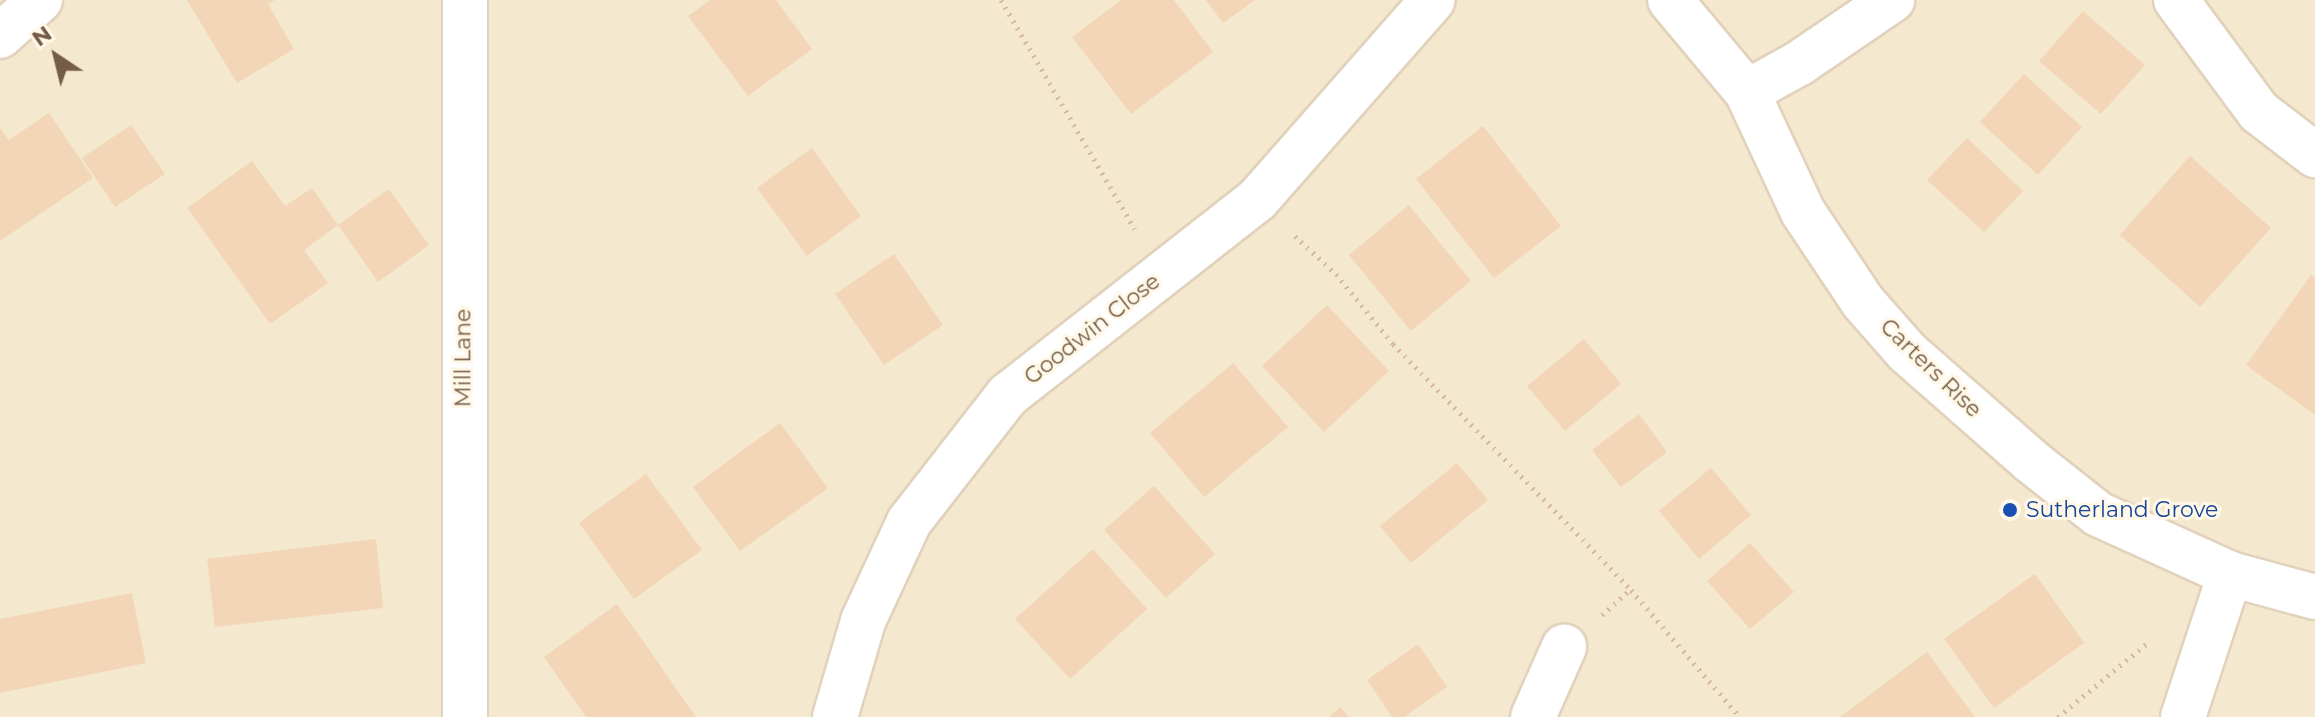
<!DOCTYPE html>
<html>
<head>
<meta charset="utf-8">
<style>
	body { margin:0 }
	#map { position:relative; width:2315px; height:717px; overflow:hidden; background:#fcf5e0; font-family:Montserrat,sans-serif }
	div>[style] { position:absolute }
	.residential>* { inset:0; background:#f4e8cf }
	.building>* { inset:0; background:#f2d6b7 }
	.path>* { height:5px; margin-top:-2.5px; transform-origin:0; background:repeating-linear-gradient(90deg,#d7b99b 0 2px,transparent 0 8px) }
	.roads { filter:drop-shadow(2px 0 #e1d2bc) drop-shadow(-2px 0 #e1d2bc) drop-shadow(0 2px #e1d2bc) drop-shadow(0 -2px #e1d2bc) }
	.minor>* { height:44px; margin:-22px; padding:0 22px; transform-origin:22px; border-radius:22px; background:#fff }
	.dots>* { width:22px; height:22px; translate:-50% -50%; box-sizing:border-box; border:4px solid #fff8e7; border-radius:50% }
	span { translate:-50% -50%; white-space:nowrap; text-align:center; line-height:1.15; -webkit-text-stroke:6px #fff8e7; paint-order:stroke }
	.street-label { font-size:22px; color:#745c47 }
	.transit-label { font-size:22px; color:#164399 }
	.left { translate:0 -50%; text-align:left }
	.north { position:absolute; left:16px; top:16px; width:80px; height:80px; -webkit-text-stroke:6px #fff8e7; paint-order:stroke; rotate:325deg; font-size:22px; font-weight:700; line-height:32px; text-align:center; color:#745c47 }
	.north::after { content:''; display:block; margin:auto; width:28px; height:36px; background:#745c47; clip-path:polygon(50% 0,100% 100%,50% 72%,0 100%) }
</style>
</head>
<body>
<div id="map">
	<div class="residential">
		<i style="clip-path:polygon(0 0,2315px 0,2315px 717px,0 717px)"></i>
	</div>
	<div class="building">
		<i style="clip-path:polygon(187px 0,275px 0,268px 4px,294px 49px,237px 83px)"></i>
		<i style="clip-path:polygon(710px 0,776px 0,812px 49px,748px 96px,688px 16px)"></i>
		<i style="clip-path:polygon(1121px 0,1174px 0,1213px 52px,1131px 114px,1072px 37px)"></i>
		<i style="clip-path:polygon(1206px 0,1255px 0,1223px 23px)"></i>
		<i style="clip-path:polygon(2083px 11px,2145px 65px,2101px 114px,2039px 61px)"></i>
		<i style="clip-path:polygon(2024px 74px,2082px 127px,2038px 175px,1980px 122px)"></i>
		<i style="clip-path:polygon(49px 113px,93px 178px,0 241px,0 128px,9px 140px)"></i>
		<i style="clip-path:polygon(131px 125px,165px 174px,115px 207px,82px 158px)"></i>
		<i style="clip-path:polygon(1483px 126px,1561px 226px,1494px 278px,1416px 179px)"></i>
		<i style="clip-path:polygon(1967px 138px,2023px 191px,1984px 232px,1927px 180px)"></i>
		<i style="clip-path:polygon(812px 148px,861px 216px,807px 256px,757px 188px)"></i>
		<i style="clip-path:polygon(2190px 156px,2271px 228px,2200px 307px,2120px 235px)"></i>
		<i style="clip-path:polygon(252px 161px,285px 206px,312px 188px,338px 225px,304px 250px,328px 283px,270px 324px,187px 208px)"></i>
		<i style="clip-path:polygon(389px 189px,429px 245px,378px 282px,338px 225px)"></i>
		<i style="clip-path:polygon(1409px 205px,1471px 281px,1411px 331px,1349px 255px)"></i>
		<i style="clip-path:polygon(894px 254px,943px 325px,884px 365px,835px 294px)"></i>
		<i style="clip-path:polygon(2311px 275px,2315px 278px,2315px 415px,2246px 365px)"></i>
		<i style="clip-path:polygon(1327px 305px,1389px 371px,1324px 432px,1262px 366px)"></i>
		<i style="clip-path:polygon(1584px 339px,1621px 384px,1565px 431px,1527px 386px)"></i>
		<i style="clip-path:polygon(1233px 363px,1288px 427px,1204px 497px,1150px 433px)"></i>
		<i style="clip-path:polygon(1639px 414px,1667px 452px,1621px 487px,1592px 450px)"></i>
		<i style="clip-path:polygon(780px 423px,828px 488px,740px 551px,693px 487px)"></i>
		<i style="clip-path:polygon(1457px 463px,1488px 500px,1411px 563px,1380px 526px)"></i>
		<i style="clip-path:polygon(1711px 468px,1751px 515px,1699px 559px,1659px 511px)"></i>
		<i style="clip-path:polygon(646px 474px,702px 550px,634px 599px,579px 523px)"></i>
		<i style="clip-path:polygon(1154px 486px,1215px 554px,1166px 598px,1104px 530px)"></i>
		<i style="clip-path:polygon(376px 539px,383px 608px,215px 627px,207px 559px)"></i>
		<i style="clip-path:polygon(1750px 543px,1794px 592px,1750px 629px,1707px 581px)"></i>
		<i style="clip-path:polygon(1093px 549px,1147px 609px,1070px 679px,1015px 619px)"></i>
		<i style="clip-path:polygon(2035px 574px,2084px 643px,1994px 708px,1944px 639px)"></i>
		<i style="clip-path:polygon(132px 593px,146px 663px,0 693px,0 619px)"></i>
		<i style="clip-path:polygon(617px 604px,696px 717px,586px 717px,544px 657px)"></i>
		<i style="clip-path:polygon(1418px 644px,1447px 687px,1404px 717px,1392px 717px,1367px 680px)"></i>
		<i style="clip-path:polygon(1927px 652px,1975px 717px,1840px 717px)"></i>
		<i style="clip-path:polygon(1340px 707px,1349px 717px,1329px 717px)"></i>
	</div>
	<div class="path">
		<i style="left:1001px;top:0;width:265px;rotate:59.7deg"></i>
		<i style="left:1295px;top:236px;width:56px;rotate:42.8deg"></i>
		<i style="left:1336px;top:274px;width:90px;rotate:50.8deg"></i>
		<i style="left:1393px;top:344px;width:342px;rotate:45.9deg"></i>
		<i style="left:1631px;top:590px;width:167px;rotate:49.4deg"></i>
		<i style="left:1602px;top:615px;width:38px;rotate:-42deg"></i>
		<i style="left:2058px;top:717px;width:119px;rotate:-39.6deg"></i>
	</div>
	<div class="roads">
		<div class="minor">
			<i style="left:1670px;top:0;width:120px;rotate:50.1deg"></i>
			<i style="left:1747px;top:92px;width:132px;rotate:65deg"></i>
			<i style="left:1803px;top:212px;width:108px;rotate:56.3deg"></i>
			<i style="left:1863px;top:302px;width:67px;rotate:48.7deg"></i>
			<i style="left:1907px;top:352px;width:165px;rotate:41.3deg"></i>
			<i style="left:2031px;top:461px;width:85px;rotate:38.3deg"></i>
			<i style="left:2098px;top:514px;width:145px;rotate:24.4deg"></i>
			<i style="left:2230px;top:574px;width:88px;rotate:15.1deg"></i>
			<i style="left:2176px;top:0;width:139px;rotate:53.5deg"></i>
			<i style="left:2259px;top:112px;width:71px;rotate:37.5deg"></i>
			<i style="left:0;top:36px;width:54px;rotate:-42deg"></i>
			<i style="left:1747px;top:92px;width:58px;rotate:-28.8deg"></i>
			<i style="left:1798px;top:64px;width:114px;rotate:-34.2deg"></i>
			<i style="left:465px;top:717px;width:717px;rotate:-90deg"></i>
			<i style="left:835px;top:717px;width:100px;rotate:-73.7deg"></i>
			<i style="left:863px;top:621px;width:109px;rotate:-65.1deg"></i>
			<i style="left:909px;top:522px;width:161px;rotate:-52.1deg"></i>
			<i style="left:1008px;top:395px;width:316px;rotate:-38.1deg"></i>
			<i style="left:1257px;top:200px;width:266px;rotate:-48.7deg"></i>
			<i style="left:1533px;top:717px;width:77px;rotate:-66.1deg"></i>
			<i style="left:2183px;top:717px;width:151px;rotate:-71.8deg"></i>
		</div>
	</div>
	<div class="dots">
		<i style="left:2010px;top:510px;background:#1a4fb4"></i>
	</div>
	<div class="street-label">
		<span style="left:1092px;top:329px;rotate:-38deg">Goodwin Close</span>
		<span style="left:463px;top:358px;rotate:-90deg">Mill Lane</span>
		<span style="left:1931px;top:368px;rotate:44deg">Carters Rise</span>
	</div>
	<div class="transit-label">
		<span class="left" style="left:2026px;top:510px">Sutherland Grove</span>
	</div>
	<div class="north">N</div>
</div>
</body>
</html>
